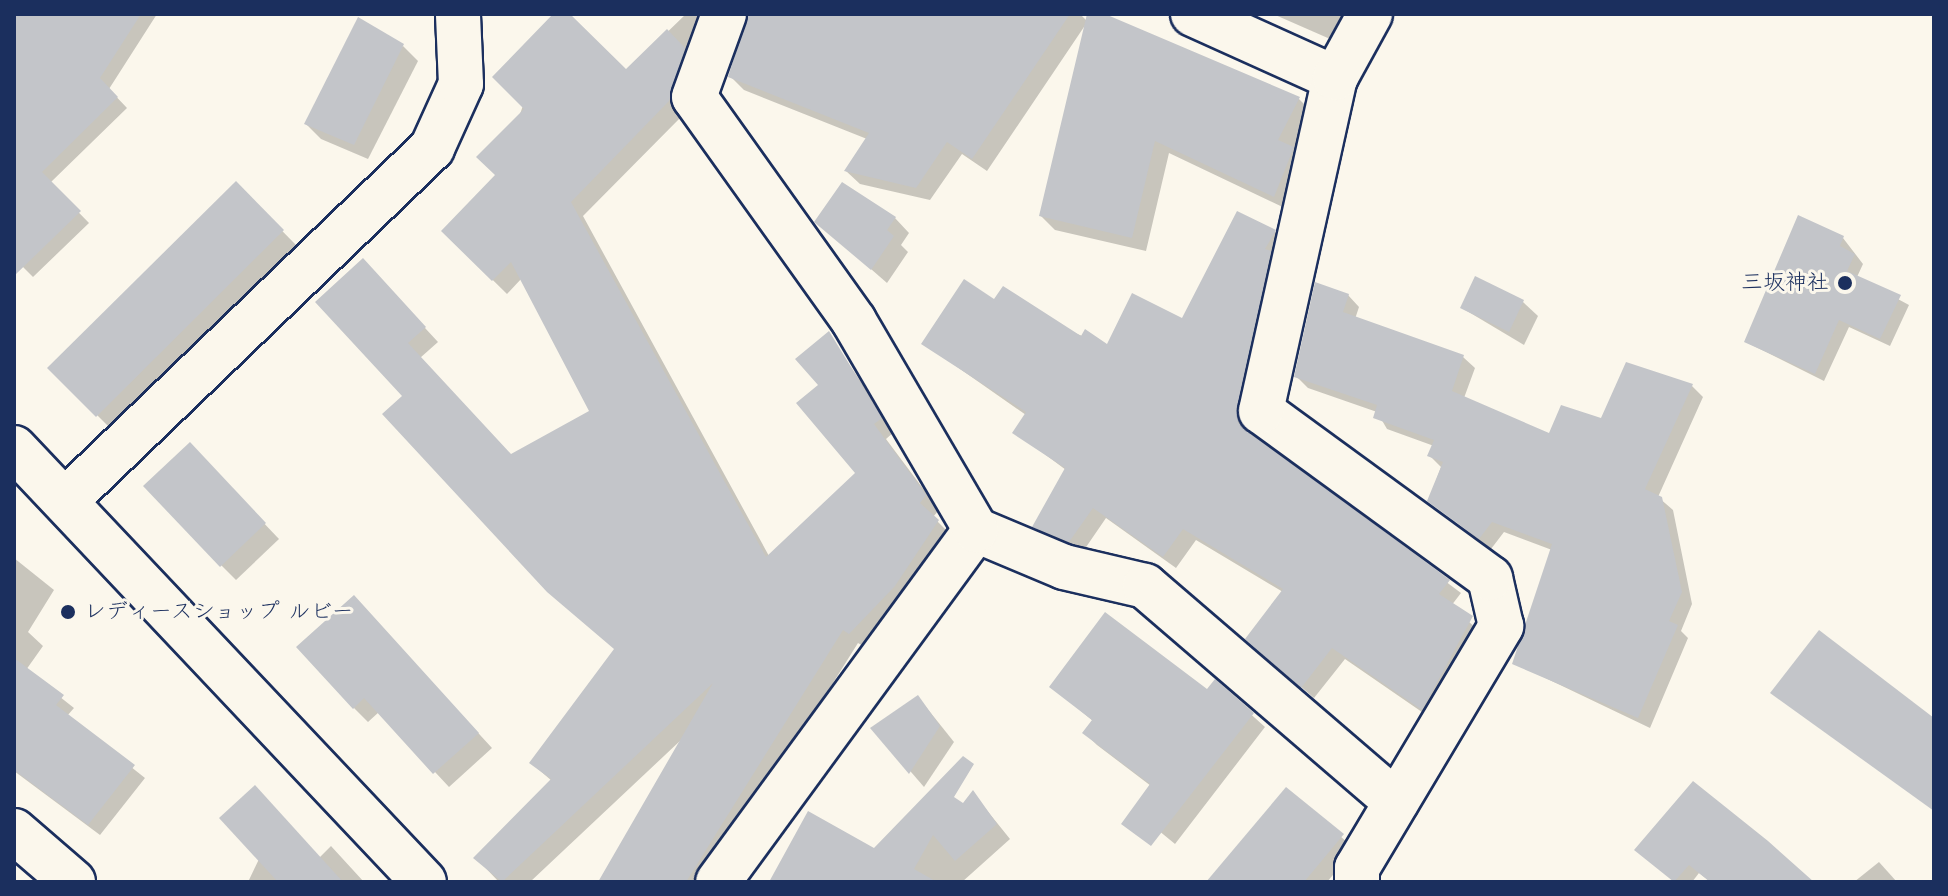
<!DOCTYPE html>
<html>
<head>
<meta charset="utf-8">
<style>
	body { margin:0 }
	#map { position:relative; width:1948px; height:896px; overflow:hidden; background:#fbf7ec; font-family:"Architects Daughter","Klee One",sans-serif }
	div>[style] { position:absolute }
	.shadow>* { inset:0; background:#0003 }
	.building>* { inset:0; background:#c3c5c9 }
	.roads { filter:drop-shadow(2px 0 #1b2f5e) drop-shadow(-2px 0 #1b2f5e) drop-shadow(0 2px #1b2f5e) drop-shadow(0 -2px #1b2f5e) }
	.street>* { height:44px; margin:-22px; padding:0 22px; transform-origin:22px; border-radius:22px; background:#fbf7ec }
	.secondary>* { height:44px; margin:-22px; padding:0 22px; transform-origin:22px; border-radius:22px; background:#fbf7ec }
	.dots>* { width:22px; height:22px; translate:-50% -50%; box-sizing:border-box; border:4px solid #fbf7ec; border-radius:50% }
	span { translate:-50% -50%; white-space:nowrap; text-align:center; line-height:1.15; -webkit-text-stroke:6px #fbf7ec; paint-order:stroke }
	.poi-label { font-size:22px; color:#1b2f5e }
	.right { translate:-100% -50%; text-align:right }
	.left { translate:0 -50%; text-align:left }
	.frame { position:absolute; inset:0; border:16px solid #1b2f5e; pointer-events:none }
</style>
</head>
<body>
<div id="map">
	<div class="shadow">
		<i style="clip-path:polygon(77px 14px,157px 14px,109px 89px,127px 108px,50px 183px,89px 223px,33px 277px,14px 258px,14px 31px)"></i>
		<i style="clip-path:polygon(556px 14px,567px 14px,626px 72px,686px 14px,720px 14px,683px 115px,583px 216px,769px 556px,858px 473px,821px 385px,829px 334px,894px 432px,886px 439px,939px 510px,933px 517px,951px 535px,904px 606px,863px 646px,858px 643px,708px 882px,599px 882px,681px 740px,530px 882px,499px 882px,476px 858px,552px 781px,531px 763px,616px 650px,405px 396px,376px 275px,438px 342px,420px 358px,511px 456px,591px 412px,522px 278px,507px 294px,443px 231px,498px 175px)"></i>
		<i style="clip-path:polygon(750px 14px,1080px 14px,1087px 21px,1089px 14px,1299px 99px,1313px 113px,1294px 150px,1307px 163px,1289px 210px,1169px 153px,1146px 251px,1055px 230px,1041px 216px,1086px 24px,987px 171px,962px 154px,930px 200px,860px 184px,846px 171px,867px 139px,744px 90px,730px 76px)"></i>
		<i style="clip-path:polygon(1273px 14px,1368px 14px,1346px 46px)"></i>
		<i style="clip-path:polygon(403px 46px,418px 61px,368px 159px,321px 139px,306px 124px)"></i>
		<i style="clip-path:polygon(236px 184px,297px 246px,112px 430px,50px 368px)"></i>
		<i style="clip-path:polygon(895px 218px,909px 233px,901px 245px,908px 252px,887px 283px,817px 222px)"></i>
		<i style="clip-path:polygon(1274px 231px,1287px 243px,1249px 434px,1461px 593px,1451px 606px,1485px 636px,1435px 721px,1345px 659px,1314px 698px,1260px 651px,1283px 592px,1196px 540px,1176px 568px,1106px 518px,1082px 553px,1047px 538px,1035px 526px,1066px 470px,1015px 432px,1026px 415px,923px 343px,995px 302px,1108px 346px,1183px 321px)"></i>
		<i style="clip-path:polygon(1843px 238px,1863px 264px,1857px 277px,1909px 305px,1890px 346px,1849px 327px,1824px 381px,1746px 342px)"></i>
		<i style="clip-path:polygon(1348px 295px,1359px 307px,1355px 319px,1463px 357px,1475px 368px,1464px 398px,1550px 436px,1692px 386px,1703px 397px,1658px 497px,1673px 510px,1692px 604px,1681px 631px,1688px 638px,1650px 728px,1514px 663px,1552px 550px,1504px 532px,1491px 549px,1429px 500px,1441px 467px,1430px 456px,1434px 446px,1387px 429px,1377px 412px,1308px 388px,1296px 376px)"></i>
		<i style="clip-path:polygon(1523px 302px,1538px 316px,1524px 345px,1462px 308px)"></i>
		<i style="clip-path:polygon(204px 460px,279px 539px,236px 580px,221px 565px)"></i>
		<i style="clip-path:polygon(14px 558px,54px 590px,28px 632px,43px 646px,26px 670px,74px 708px,67px 716px,145px 778px,100px 835px,14px 771px)"></i>
		<i style="clip-path:polygon(368px 613px,492px 748px,449px 787px,379px 712px,368px 722px,354px 708px)"></i>
		<i style="clip-path:polygon(1215px 682px,1265px 727px,1175px 844px,1147px 821px,1151px 786px,1097px 745px,1085px 733px,1093px 721px,1052px 687px,1207px 692px)"></i>
		<i style="clip-path:polygon(918px 697px,954px 742px,924px 787px,873px 728px)"></i>
		<i style="clip-path:polygon(1287px 790px,1355px 849px,1327px 882px,1220px 882px)"></i>
		<i style="clip-path:polygon(973px 793px,1010px 839px,962px 882px,777px 882px,875px 850px,963px 806px)"></i>
		<i style="clip-path:polygon(331px 846px,364px 882px,248px 882px,259px 859px,319px 858px)"></i>
		<i style="clip-path:polygon(1637px 850px,1812px 882px,1711px 882px,1699px 873px,1692px 882px,1675px 882px)"></i>
		<i style="clip-path:polygon(1879px 862px,1897px 882px,1854px 882px)"></i>
	</div>
	<div class="building">
		<i style="clip-path:polygon(14px 14px,141px 14px,100px 78px,118px 97px,42px 172px,81px 211px,14px 276px)"></i>
		<i style="clip-path:polygon(553px 14px,570px 14px,626px 69px,667px 29px,685px 48px,669px 101px,571px 202px,766px 557px,855px 473px,796px 403px,818px 385px,795px 359px,829px 331px,882px 418px,874px 424px,926px 495px,920px 503px,939px 520px,895px 586px,849px 634px,843px 630px,686px 882px,598px 882px,713px 683px,502px 882px,473px 858px,551px 779px,529px 763px,614px 649px,547px 592px,382px 414px,402px 396px,315px 302px,363px 258px,426px 327px,408px 343px,511px 454px,589px 411px,511px 262px,492px 281px,441px 231px,495px 175px,476px 157px,524px 109px,492px 77px)"></i>
		<i style="clip-path:polygon(748px 14px,1070px 14px,972px 159px,947px 142px,916px 188px,844px 171px,869px 133px,728px 77px)"></i>
		<i style="clip-path:polygon(1087px 14px,1105px 14px,1300px 97px,1278px 140px,1294px 147px,1274px 197px,1155px 141px,1132px 238px,1039px 216px)"></i>
		<i style="clip-path:polygon(358px 17px,404px 44px,354px 145px,304px 124px)"></i>
		<i style="clip-path:polygon(236px 181px,284px 230px,96px 417px,47px 368px)"></i>
		<i style="clip-path:polygon(842px 182px,896px 217px,887px 230px,894px 236px,871px 270px,814px 222px)"></i>
		<i style="clip-path:polygon(1237px 211px,1276px 230px,1265px 249px,1271px 251px,1238px 423px,1450px 580px,1439px 594px,1473px 616px,1422px 710px,1332px 648px,1301px 688px,1245px 639px,1283px 589px,1183px 529px,1163px 557px,1093px 508px,1069px 542px,1032px 527px,1065px 468px,1012px 433px,1026px 412px,921px 344px,964px 279px,994px 299px,1003px 286px,1081px 336px,1085px 329px,1107px 344px,1132px 293px,1182px 318px)"></i>
		<i style="clip-path:polygon(1798px 215px,1844px 236px,1840px 246px,1855px 254px,1847px 271px,1901px 295px,1880px 339px,1839px 320px,1815px 374px,1744px 342px)"></i>
		<i style="clip-path:polygon(1475px 276px,1524px 300px,1509px 332px,1460px 308px)"></i>
		<i style="clip-path:polygon(1315px 282px,1349px 294px,1343px 312px,1464px 355px,1452px 391px,1549px 433px,1561px 405px,1601px 418px,1626px 362px,1693px 384px,1645px 489px,1662px 497px,1682px 592px,1669px 621px,1678px 625px,1638px 718px,1512px 664px,1552px 544px,1492px 522px,1479px 539px,1427px 501px,1443px 462px,1427px 456px,1434px 440px,1373px 418px,1377px 405px,1294px 377px)"></i>
		<i style="clip-path:polygon(190px 442px,266px 523px,220px 567px,143px 486px)"></i>
		<i style="clip-path:polygon(354px 595px,479px 733px,433px 774px,364px 698px,353px 709px,296px 647px)"></i>
		<i style="clip-path:polygon(1105px 612px,1207px 689px,1215px 679px,1254px 713px,1151px 846px,1121px 824px,1150px 784px,1082px 733px,1092px 720px,1049px 687px)"></i>
		<i style="clip-path:polygon(1819px 630px,1934px 718px,1934px 811px,1770px 693px)"></i>
		<i style="clip-path:polygon(14px 658px,64px 695px,56px 705px,135px 765px,88px 825px,14px 770px)"></i>
		<i style="clip-path:polygon(918px 695px,940px 726px,909px 774px,870px 728px)"></i>
		<i style="clip-path:polygon(963px 756px,974px 764px,954px 797px,963px 803px,973px 790px,997px 824px,955px 861px,933px 835px,914px 869px,937px 882px,769px 882px,808px 811px,874px 848px)"></i>
		<i style="clip-path:polygon(1693px 781px,1768px 841px,1814px 882px,1710px 882px,1689px 865px,1674px 882px,1634px 850px)"></i>
		<i style="clip-path:polygon(255px 785px,343px 882px,278px 882px,219px 818px)"></i>
		<i style="clip-path:polygon(1286px 787px,1344px 834px,1304px 882px,1206px 882px)"></i>
	</div>
	<div class="roads">
		<div class="street">
			<i style="left:1193px;top:14px;width:156px;rotate:24.3deg"></i>
			<i style="left:66px;top:500px;width:508px;rotate:-43.88deg"></i>
			<i style="left:432px;top:148px;width:70px;rotate:-65.6deg"></i>
			<i style="left:461px;top:84px;width:70px;rotate:-92.5deg"></i>
			<i style="left:976px;top:530px;width:95px;rotate:22.8deg"></i>
			<i style="left:1064px;top:567px;width:83px;rotate:13.2deg"></i>
			<i style="left:1145px;top:586px;width:331px;rotate:40.7deg"></i>
			<i style="left:14px;top:831px;width:78px;rotate:40.8deg"></i>
			<i style="left:718px;top:882px;width:436px;rotate:-53.8deg"></i>
			<i style="left:976px;top:530px;width:242px;rotate:-120.3deg"></i>
			<i style="left:854px;top:321px;width:275px;rotate:-125.5deg"></i>
			<i style="left:694px;top:97px;width:88px;rotate:-70.1deg"></i>
			<i style="left:1357px;top:882px;width:14px;rotate:-90deg"></i>
			<i style="left:1357px;top:868px;width:282px;rotate:-59.2deg"></i>
			<i style="left:1501px;top:626px;width:49px;rotate:-102.9deg"></i>
			<i style="left:1490px;top:578px;width:283px;rotate:-143.9deg"></i>
			<i style="left:1261px;top:411px;width:341px;rotate:-77.5deg"></i>
			<i style="left:1335px;top:78px;width:73px;rotate:-61.3deg"></i>
		</div>
		<div class="secondary">
			<i style="left:14px;top:448px;width:597px;rotate:46.63deg"></i>
		</div>
	</div>
	<div class="dots">
		<i style="left:1845px;top:283px;background:#1b2f5e"></i>
		<i style="left:68px;top:612px;background:#1b2f5e"></i>
	</div>
	<div class="poi-label">
		<span class="right" style="left:1829px;top:283px">三坂神社</span>
		<span class="left" style="left:84px;top:612px">レディースショップ ルビー</span>
	</div>
	<div class="frame"></div>
</div>
</body>
</html>
